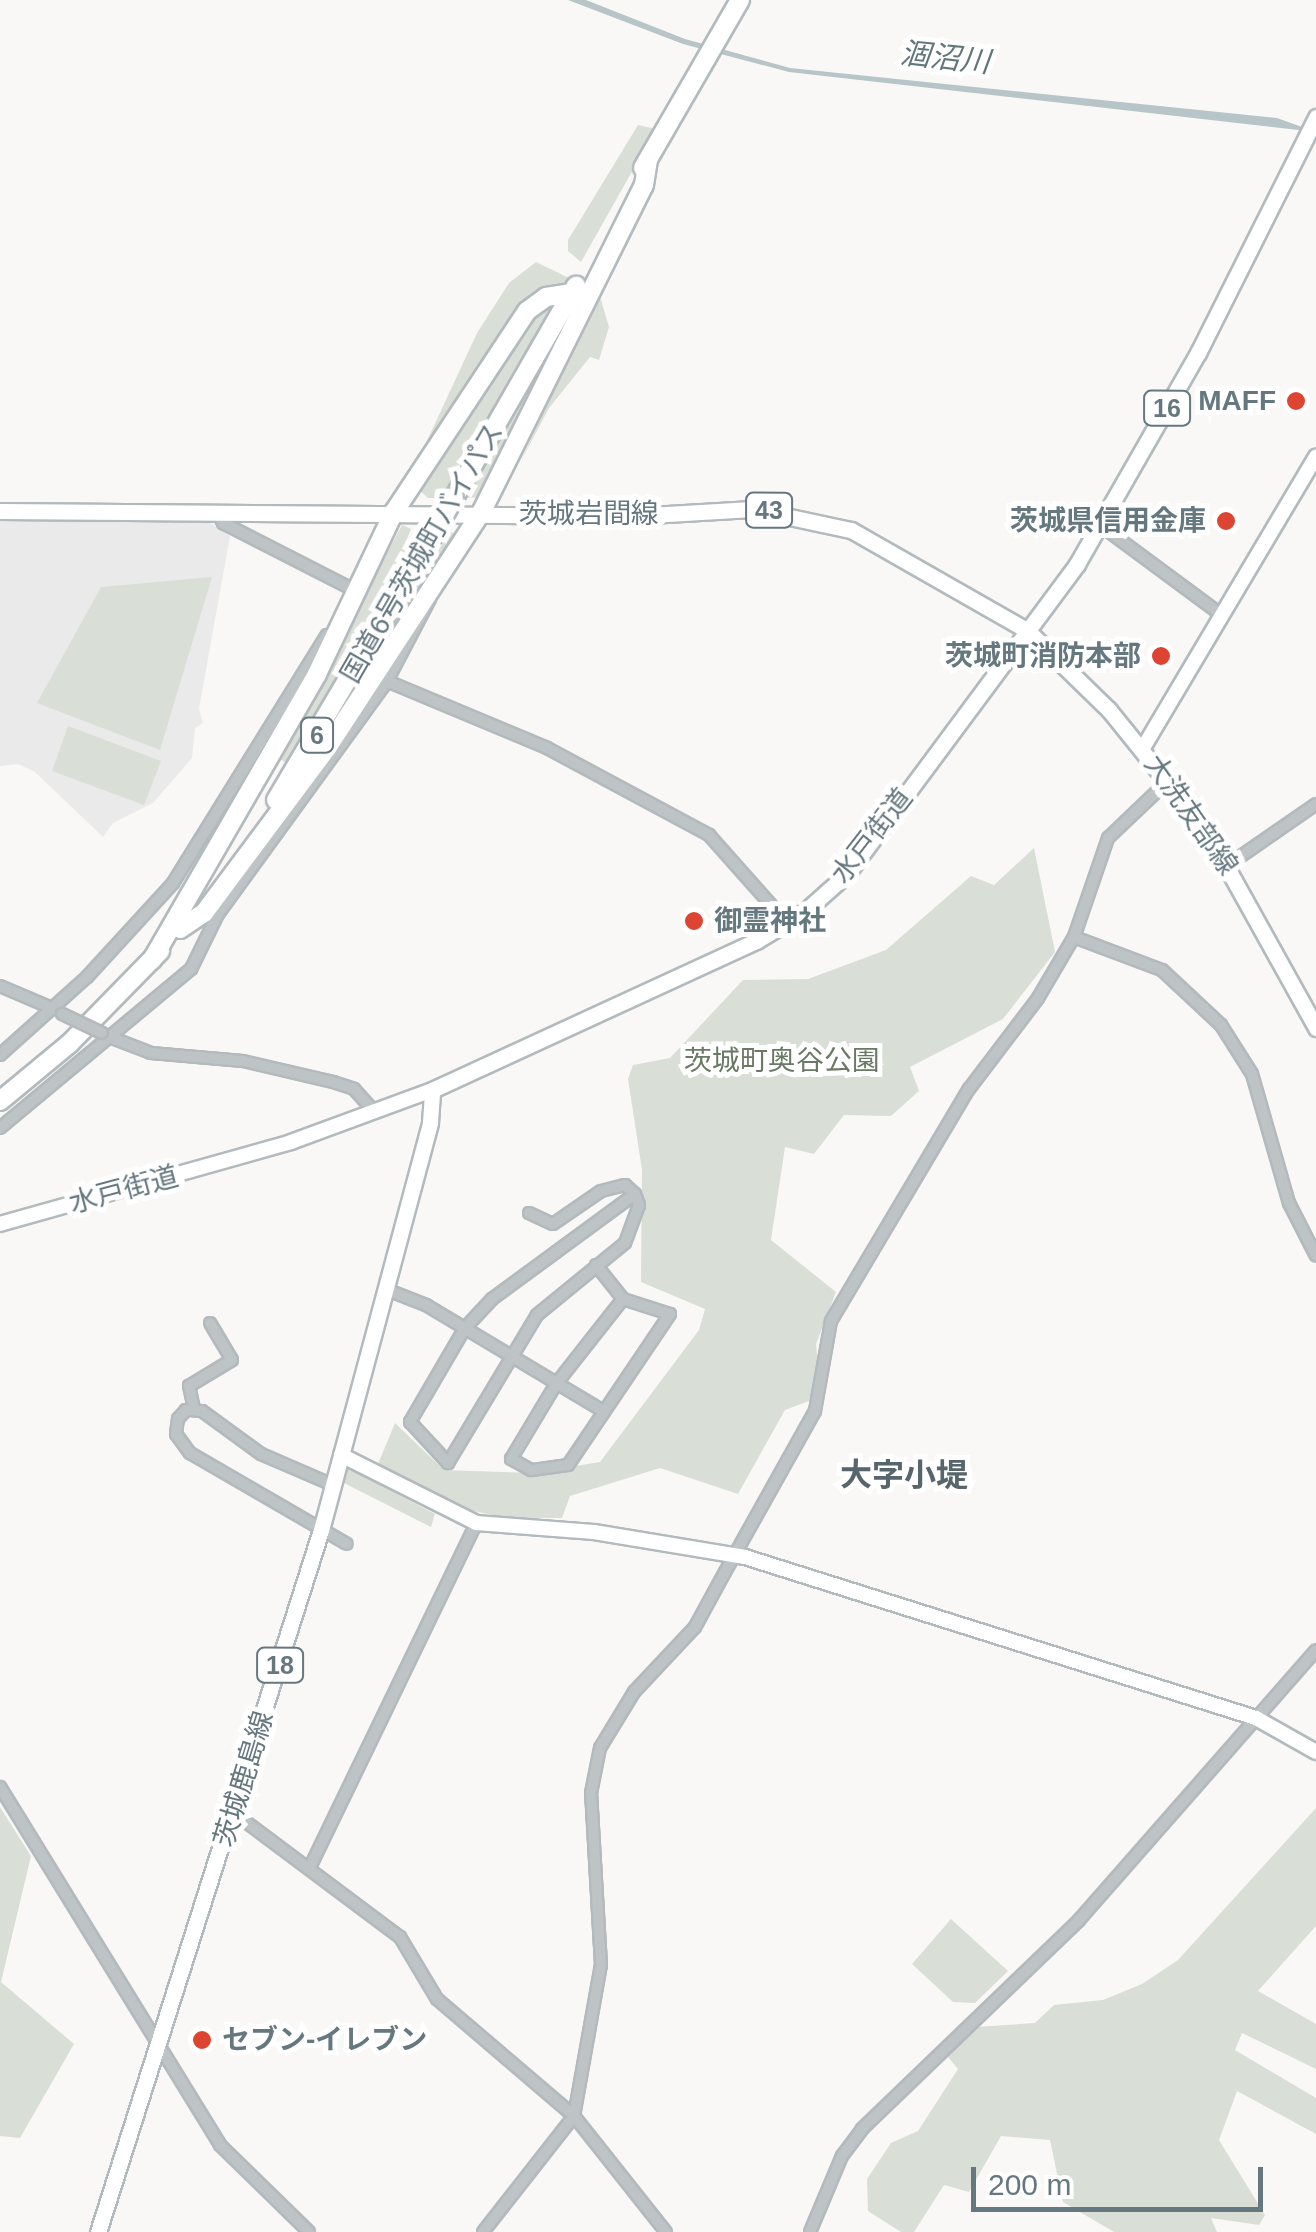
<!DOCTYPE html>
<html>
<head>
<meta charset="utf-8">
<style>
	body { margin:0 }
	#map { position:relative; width:1316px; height:2232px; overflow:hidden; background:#f9f8f6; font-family:Arial,"Noto Sans JP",sans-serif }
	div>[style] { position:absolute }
	.built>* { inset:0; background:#eaeaea }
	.green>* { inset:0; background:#d9ded6 }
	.water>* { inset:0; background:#b8c5c8 }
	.roads { filter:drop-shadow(2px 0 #b3babd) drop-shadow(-2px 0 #b3babd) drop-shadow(0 2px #b3babd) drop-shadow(0 -2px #b3babd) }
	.street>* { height:10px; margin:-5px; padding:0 5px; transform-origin:5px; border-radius:5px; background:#bec4c6 }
	.secondary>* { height:14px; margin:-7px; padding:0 7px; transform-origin:7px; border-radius:7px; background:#fff }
	.primary>* { height:15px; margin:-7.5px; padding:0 7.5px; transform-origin:7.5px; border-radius:7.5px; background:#fff }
	.highway>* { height:18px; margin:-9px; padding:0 9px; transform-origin:9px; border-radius:9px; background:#fff }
	.bridges { filter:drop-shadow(2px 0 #b4b9bb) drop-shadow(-2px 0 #b4b9bb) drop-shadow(0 2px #b4b9bb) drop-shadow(0 -2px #b4b9bb) }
	.street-bridge>* { height:10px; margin:-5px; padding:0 5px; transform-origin:5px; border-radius:5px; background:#bec4c6 }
	.highway-bridge>* { height:18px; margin:-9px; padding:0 9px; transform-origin:9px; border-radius:9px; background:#fff }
	.dots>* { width:28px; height:28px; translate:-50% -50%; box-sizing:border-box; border:5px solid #fff; border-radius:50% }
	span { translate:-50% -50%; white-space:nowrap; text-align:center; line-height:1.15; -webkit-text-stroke:10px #fff; paint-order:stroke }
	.shield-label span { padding:2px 8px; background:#fff; border:2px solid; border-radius:8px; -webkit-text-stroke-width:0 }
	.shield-label { font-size:25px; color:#657880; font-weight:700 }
	.poi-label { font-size:28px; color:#657880; font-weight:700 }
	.right { translate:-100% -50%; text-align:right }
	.left { translate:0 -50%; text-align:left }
	.street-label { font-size:28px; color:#657880 }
	.park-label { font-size:28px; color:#6a7964 }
	.water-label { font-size:30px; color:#60767a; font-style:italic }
	.quarter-label { font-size:32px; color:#57656c; font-weight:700 }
	.scale { position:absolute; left:971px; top:2167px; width:292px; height:45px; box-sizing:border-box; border:5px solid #657880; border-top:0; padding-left:12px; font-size:30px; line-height:35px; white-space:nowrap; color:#657880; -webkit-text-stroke:8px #fff; paint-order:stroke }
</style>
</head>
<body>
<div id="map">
	<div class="built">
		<i style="clip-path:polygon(0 519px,206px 520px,230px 536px,199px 709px,203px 723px,195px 728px,192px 758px,153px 803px,113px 823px,103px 837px,35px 772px,18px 764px,0 766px)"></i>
	</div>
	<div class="green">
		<i style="clip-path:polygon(638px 125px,656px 129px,581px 262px,568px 251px,568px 240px)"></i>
		<i style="clip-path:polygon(536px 262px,569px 278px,413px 471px,477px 333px,509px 283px)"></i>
		<i style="clip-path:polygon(599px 293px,609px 327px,599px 360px,590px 357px,549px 408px,521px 461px)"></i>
		<i style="clip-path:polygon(564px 298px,448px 498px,428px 498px,417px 488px,533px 310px)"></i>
		<i style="clip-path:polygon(572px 308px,486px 497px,463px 498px)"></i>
		<i style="clip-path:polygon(402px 525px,411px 529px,405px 544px,420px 545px,289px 765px,277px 757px)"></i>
		<i style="clip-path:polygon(446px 526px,459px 539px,301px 775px,376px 651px)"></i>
		<i style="clip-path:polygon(212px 577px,160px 750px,37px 703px,101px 587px)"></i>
		<i style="clip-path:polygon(68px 726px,161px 761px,144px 805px,52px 771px)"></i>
		<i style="clip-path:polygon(1034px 848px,1055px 952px,1003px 1019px,910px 1067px,919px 1091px,891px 1116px,844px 1115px,814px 1154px,785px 1147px,771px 1240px,836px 1292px,816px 1344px,819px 1375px,809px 1401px,785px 1410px,738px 1494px,660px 1468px,570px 1496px,562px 1518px,504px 1518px,457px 1507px,378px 1464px,395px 1423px,444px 1470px,533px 1473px,600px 1462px,699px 1330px,705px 1309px,641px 1282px,642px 1170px,628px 1079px,633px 1065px,670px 1058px,743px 980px,808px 979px,886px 950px,971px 876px,994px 885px)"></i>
		<i style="clip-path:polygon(346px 1467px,435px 1514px,431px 1527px,342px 1482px)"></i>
		<i style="clip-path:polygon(0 1807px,31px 1856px,1px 1982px,74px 2044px,20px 2138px,0 2136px)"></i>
		<i style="clip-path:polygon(1316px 1808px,1316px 1926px,1258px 1991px,1316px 2024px,1316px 2069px,1242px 2033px,1235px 2050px,1316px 2098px,1316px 2134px,1237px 2091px,1219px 2140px,1265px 2215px,1259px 2225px,1211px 2218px,1217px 2232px,1114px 2232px,1063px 2202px,1050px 2140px,1001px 2136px,969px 2192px,944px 2185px,914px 2232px,901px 2232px,868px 2211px,867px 2179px,891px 2143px,918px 2131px,958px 2069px,948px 2057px,976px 2027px,1035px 2023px,1054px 2005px,1103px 2000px,1142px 1984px,1178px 1960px)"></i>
		<i style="clip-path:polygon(951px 1919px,1008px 1971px,975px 2003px,953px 2002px,912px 1964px)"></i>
	</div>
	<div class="water">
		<i style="clip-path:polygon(568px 0,586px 0,685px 39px,790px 68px,1277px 118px,1316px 132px,789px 72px,683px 44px)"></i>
	</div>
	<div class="roads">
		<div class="street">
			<i style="left:217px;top:512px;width:13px;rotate:61deg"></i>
			<i style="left:223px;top:523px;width:145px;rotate:27.1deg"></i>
			<i style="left:1100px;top:525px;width:153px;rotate:36.5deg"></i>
			<i style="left:387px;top:681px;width:173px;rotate:22.7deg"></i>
			<i style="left:547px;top:748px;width:184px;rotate:28.2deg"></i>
			<i style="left:709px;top:835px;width:119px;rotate:48.4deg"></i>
			<i style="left:1228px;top:865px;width:107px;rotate:-34.7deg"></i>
			<i style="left:1074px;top:937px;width:94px;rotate:20.6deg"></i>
			<i style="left:1162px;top:970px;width:81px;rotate:43deg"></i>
			<i style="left:1221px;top:1025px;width:58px;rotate:57.7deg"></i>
			<i style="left:1252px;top:1074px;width:134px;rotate:74deg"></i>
			<i style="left:1289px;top:1203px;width:59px;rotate:63deg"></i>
			<i style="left:0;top:986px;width:59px;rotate:23.1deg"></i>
			<i style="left:107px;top:1036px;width:47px;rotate:21.1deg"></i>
			<i style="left:151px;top:1053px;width:92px;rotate:5deg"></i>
			<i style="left:243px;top:1061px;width:92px;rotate:13.1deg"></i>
			<i style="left:333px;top:1082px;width:22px;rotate:18deg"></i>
			<i style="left:354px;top:1089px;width:31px;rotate:48deg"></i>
			<i style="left:0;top:1055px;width:117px;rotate:-41.9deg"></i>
			<i style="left:87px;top:977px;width:127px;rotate:-47.5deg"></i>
			<i style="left:173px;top:883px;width:292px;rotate:-58.2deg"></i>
			<i style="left:0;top:1128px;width:249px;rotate:-39.8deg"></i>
			<i style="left:191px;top:969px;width:61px;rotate:-63.9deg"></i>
			<i style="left:218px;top:914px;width:288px;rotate:-54deg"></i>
			<i style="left:387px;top:681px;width:93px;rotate:-62.3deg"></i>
			<i style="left:529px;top:1213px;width:26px;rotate:25deg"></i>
			<i style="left:553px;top:1224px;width:58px;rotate:-34.5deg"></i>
			<i style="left:601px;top:1191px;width:25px;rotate:-14deg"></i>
			<i style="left:625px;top:1185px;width:13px;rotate:42deg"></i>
			<i style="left:635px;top:1194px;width:12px;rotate:70deg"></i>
			<i style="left:639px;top:1205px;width:40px;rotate:110.2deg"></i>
			<i style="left:625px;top:1243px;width:114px;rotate:140.7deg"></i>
			<i style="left:537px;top:1315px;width:173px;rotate:121deg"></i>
			<i style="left:448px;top:1463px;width:56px;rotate:-132.8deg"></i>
			<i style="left:410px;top:1422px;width:109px;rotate:-59.7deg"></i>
			<i style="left:465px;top:1328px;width:40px;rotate:-47deg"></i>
			<i style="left:492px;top:1299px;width:177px;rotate:-36.3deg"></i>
			<i style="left:596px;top:1265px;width:43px;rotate:51.5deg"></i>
			<i style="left:623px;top:1299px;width:49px;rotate:17.7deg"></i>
			<i style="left:670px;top:1314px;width:182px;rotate:124deg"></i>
			<i style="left:568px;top:1465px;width:37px;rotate:172deg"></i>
			<i style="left:531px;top:1470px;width:23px;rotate:-151deg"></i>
			<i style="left:511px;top:1459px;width:87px;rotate:-59deg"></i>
			<i style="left:556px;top:1384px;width:108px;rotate:-51.8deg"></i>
			<i style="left:385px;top:1289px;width:44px;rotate:21.3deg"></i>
			<i style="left:426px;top:1305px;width:206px;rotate:30.9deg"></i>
			<i style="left:194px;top:1409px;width:24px;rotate:-102deg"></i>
			<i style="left:189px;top:1386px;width:50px;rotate:-31.2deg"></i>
			<i style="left:232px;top:1360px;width:43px;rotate:-120.7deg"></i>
			<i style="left:333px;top:1485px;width:78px;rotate:-156.7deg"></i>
			<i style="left:261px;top:1454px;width:73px;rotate:-143.9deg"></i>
			<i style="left:202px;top:1411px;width:16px;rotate:-176deg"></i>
			<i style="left:186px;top:1410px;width:12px;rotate:132deg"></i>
			<i style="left:178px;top:1419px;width:15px;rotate:98deg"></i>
			<i style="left:176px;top:1434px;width:24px;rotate:54deg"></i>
			<i style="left:190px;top:1453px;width:181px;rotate:30.1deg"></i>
			<i style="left:0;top:1787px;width:420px;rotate:58.4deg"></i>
			<i style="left:220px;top:2145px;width:124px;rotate:44.3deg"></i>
			<i style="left:234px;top:1813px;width:207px;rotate:36.8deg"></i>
			<i style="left:400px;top:1937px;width:72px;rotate:59.2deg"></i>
			<i style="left:437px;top:1999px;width:180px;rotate:40.5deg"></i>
			<i style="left:574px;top:2116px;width:148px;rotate:51.6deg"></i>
			<i style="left:311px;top:1865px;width:380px;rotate:-64.2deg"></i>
			<i style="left:483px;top:2232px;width:147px;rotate:-51.9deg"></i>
			<i style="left:574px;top:2116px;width:153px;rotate:-79.9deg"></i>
			<i style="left:601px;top:1965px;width:172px;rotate:-93.3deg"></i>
			<i style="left:591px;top:1793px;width:46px;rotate:-78.7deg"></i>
			<i style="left:600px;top:1748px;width:66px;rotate:-58.7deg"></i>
			<i style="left:634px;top:1692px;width:89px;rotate:-46.8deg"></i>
			<i style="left:695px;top:1627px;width:63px;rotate:-61.4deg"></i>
			<i style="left:725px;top:1572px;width:184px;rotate:-60.8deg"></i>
			<i style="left:815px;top:1411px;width:91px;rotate:-79.9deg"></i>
			<i style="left:831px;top:1321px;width:270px;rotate:-59.3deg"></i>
			<i style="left:969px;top:1089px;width:114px;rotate:-52.8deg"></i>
			<i style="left:1038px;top:998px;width:71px;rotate:-59.5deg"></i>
			<i style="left:1074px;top:937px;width:105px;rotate:-71deg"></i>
			<i style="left:1108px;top:838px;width:84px;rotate:-43.6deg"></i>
			<i style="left:810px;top:2232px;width:82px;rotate:-67.2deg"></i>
			<i style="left:842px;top:2156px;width:34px;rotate:-53deg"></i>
			<i style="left:862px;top:2129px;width:301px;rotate:-43.9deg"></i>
			<i style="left:1079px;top:1920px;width:359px;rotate:-48.7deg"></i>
		</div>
		<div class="secondary">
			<i style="left:1143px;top:748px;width:339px;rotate:-59.3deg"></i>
			<i style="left:0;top:1224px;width:302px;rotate:-15.7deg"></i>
			<i style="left:291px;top:1142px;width:150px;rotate:-20.2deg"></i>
			<i style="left:341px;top:1455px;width:151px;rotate:26.7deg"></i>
			<i style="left:476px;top:1523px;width:118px;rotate:4.4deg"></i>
			<i style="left:594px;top:1532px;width:153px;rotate:9.4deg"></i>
			<i style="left:745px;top:1557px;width:536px;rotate:17.49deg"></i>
			<i style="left:1256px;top:1718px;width:69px;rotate:29.5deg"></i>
		</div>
		<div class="primary">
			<i style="left:0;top:511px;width:633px;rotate:0.45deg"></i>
			<i style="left:633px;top:516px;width:119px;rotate:-3.4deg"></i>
			<i style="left:752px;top:509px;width:101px;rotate:12deg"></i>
			<i style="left:851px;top:530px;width:204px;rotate:29.7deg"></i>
			<i style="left:1028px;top:631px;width:113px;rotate:44.3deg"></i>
			<i style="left:1109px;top:710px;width:154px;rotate:51.1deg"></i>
			<i style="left:1206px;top:830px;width:227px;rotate:60.9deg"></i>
			<i style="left:98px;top:2232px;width:737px;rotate:-72.38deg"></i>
			<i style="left:321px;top:1530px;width:422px;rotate:-75deg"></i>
			<i style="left:430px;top:1122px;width:32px;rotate:-86deg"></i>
			<i style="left:432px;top:1090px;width:357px;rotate:-24.7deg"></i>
			<i style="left:756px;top:941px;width:56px;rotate:-31.1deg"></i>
			<i style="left:804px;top:912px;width:57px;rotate:-41.5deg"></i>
			<i style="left:847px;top:874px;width:386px;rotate:-53.4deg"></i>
			<i style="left:1077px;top:564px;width:243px;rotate:-60.2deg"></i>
			<i style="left:1198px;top:353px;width:264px;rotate:-63.4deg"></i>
		</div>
		<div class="highway">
			<i style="left:643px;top:168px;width:194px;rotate:-60deg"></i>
			<i style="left:454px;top:498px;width:245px;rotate:-60.1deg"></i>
			<i style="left:276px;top:800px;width:314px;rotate:-59.3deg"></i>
			<i style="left:180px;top:929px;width:29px;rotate:-34deg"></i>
			<i style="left:204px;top:913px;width:206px;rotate:-53.3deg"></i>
			<i style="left:327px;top:748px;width:281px;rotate:-56.8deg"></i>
			<i style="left:481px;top:513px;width:366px;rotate:-63.6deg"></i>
			<i style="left:644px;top:185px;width:25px;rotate:-81deg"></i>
			<i style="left:152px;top:960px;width:330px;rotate:-60deg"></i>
			<i style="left:317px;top:674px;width:179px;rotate:-64.6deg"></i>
			<i style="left:394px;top:512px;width:241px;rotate:-56.5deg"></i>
			<i style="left:527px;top:311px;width:24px;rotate:-36deg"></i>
			<i style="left:546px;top:297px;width:26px;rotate:-9deg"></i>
			<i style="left:0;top:1101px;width:91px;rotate:-39.6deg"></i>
			<i style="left:70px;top:1043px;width:129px;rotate:-45.6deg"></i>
		</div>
	</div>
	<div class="bridges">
		<div class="street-bridge">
			<i style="left:62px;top:1014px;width:44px;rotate:25.4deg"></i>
		</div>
		<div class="highway-bridge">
			<i style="left:436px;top:530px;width:37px;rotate:-61deg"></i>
		</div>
	</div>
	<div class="dots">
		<i style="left:1296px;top:401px;background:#dd4432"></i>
		<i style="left:1226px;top:521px;background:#dd4432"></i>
		<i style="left:1161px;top:656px;background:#dd4432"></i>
		<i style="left:694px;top:921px;background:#dd4432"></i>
		<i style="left:202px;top:2040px;background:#dd4432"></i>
	</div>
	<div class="shield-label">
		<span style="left:1167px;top:408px">16</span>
		<span style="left:769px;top:510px">43</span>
		<span style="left:317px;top:735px">6</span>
		<span style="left:280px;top:1665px">18</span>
	</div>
	<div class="poi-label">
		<span class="right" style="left:1276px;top:401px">MAFF</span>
		<span class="right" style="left:1206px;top:521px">茨城県信用金庫</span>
		<span class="right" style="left:1141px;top:656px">茨城町消防本部</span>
		<span class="left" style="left:714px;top:921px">御霊神社</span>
		<span class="left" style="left:222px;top:2040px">セブン-イレブン</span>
	</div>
	<div class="street-label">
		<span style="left:589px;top:514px">茨城岩間線</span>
		<span style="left:422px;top:553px;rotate:-60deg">国道6号茨城町バイパス</span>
		<span style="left:1191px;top:815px;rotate:55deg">大洗友部線</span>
		<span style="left:872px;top:836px;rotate:-52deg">水戸街道</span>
		<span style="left:124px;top:1190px;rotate:-15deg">水戸街道</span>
		<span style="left:244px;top:1779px;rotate:-73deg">茨城鹿島線</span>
	</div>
	<div class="park-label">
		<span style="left:782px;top:1061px">茨城町奥谷公園</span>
	</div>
	<div class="water-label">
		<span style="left:945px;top:58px;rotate:6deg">涸沼川</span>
	</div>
	<div class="quarter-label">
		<span style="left:904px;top:1475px">大字小堤</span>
	</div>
	<div class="scale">200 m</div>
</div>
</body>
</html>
